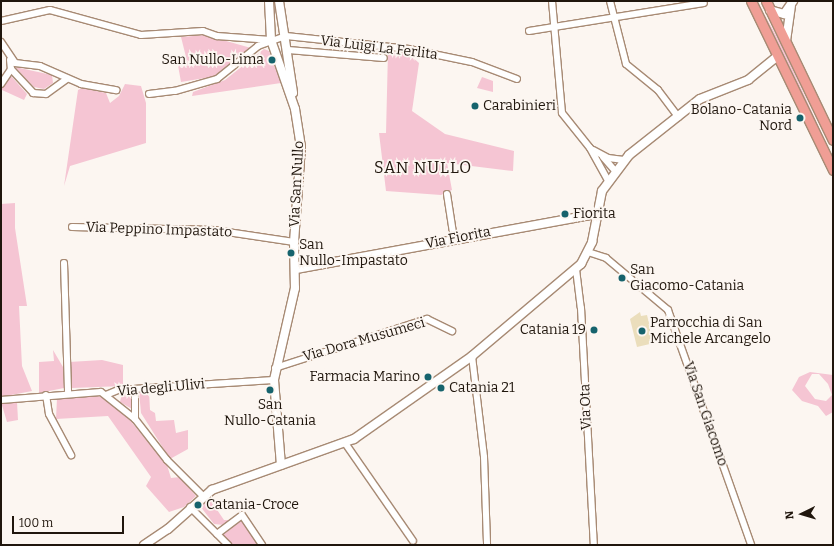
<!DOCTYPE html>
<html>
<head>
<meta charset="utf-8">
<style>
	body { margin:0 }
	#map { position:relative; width:834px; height:546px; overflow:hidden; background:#fcf6f1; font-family:Bitter,serif }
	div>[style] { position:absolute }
	.green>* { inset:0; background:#f5c5d3 }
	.building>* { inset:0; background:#ebdebc }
	.roads { filter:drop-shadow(1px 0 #a78a74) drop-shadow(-1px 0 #a78a74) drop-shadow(0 1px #a78a74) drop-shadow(0 -1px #a78a74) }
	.street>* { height:6px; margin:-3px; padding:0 3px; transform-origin:3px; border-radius:3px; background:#fff }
	.secondary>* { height:8px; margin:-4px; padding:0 4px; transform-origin:4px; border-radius:4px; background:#fff }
	.primary>* { height:9px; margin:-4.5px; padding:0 4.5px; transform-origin:4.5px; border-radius:4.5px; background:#f09e95 }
	.dots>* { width:11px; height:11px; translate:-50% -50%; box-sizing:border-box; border:2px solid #fcf6f1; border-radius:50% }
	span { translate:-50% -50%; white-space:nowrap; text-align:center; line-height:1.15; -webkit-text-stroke:3.5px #fcf6f1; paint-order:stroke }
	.street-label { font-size:14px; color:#20160d }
	.poi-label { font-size:14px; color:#20160d }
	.right { translate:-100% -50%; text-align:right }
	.left { translate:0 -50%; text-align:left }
	.quarter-label { font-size:16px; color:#20160d; letter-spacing:1px }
	.frame { position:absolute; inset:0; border:2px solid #20160d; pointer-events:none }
	.north { position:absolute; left:782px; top:494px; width:40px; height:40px; -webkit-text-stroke:3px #fcf6f1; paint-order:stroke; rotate:265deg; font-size:11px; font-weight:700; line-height:16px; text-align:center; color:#20160d }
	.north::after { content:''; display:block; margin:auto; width:14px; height:18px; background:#20160d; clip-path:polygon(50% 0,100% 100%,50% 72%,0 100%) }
	.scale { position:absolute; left:12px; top:516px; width:112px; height:18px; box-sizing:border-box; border:2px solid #20160d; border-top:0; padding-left:5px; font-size:12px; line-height:14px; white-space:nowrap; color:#20160d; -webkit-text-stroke:3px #fcf6f1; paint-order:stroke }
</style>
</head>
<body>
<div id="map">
	<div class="green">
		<i style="clip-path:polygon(757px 1px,782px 46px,833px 158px,779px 47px)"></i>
		<i style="clip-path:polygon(205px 35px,251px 48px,217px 76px,181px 82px,177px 60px,186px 57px,181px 37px)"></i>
		<i style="clip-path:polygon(264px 49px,269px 51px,281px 83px,192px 96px,193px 92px,225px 80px)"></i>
		<i style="clip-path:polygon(388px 51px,408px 53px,419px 63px,412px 111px,445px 134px,514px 151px,513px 171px,447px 163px,452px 190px,441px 195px,386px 191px,379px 133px,386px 133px)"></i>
		<i style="clip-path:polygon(15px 67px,52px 75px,53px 83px,44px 89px,34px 87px)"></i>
		<i style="clip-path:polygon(11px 76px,27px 94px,24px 100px,2px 90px,1px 97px,1px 89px)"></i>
		<i style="clip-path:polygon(482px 77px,493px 81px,493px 92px,477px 88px)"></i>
		<i style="clip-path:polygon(125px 84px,141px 86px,146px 103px,146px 143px,70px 166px,64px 186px,78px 90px,82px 88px,106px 93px,110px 103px,119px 96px)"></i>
		<i style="clip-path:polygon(15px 203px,15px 228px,27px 306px,19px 306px,22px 366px,32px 391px,1px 397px,1px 204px)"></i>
		<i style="clip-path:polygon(53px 350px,63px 367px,64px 388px,39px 393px,39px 362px,54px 361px)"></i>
		<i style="clip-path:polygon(102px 360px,123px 365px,123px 386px,72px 388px,69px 362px)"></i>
		<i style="clip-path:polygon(evenodd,810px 372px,833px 375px,833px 412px,826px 416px,818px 406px,802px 401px,792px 390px,799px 377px,810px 372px,812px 374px,819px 374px,828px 384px,832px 395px,826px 401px,815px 399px,805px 386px,812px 374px)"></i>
		<i style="clip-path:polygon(149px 391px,150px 410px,155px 413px,156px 421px,174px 420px,176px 433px,188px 430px,188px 449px,170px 459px,141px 413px,139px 392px)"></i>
		<i style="clip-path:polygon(122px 393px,132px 395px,132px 409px,120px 402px)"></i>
		<i style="clip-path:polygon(93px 394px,105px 399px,129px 419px,167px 465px,171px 478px,180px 477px,196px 496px,184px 507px,169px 512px,146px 486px,151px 477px,108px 416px,56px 419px,57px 398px)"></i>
		<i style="clip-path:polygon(1px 402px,17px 402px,18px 420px,7px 422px)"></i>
		<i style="clip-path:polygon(209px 498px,224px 520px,232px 520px,224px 525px,214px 524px,200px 506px)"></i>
		<i style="clip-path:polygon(242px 520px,246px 525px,259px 545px,232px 545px,223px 535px)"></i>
	</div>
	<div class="building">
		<i style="clip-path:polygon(640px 312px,641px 316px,647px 315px,654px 343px,637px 347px,630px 319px)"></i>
	</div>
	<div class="roads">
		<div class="street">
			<i style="left:552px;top:1px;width:112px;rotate:84.9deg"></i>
			<i style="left:562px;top:113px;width:45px;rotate:51.3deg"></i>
			<i style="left:590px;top:148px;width:38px;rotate:61deg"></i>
			<i style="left:610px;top:1px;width:65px;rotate:75.7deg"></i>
			<i style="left:626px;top:64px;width:41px;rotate:39.1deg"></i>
			<i style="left:658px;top:90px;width:34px;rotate:53deg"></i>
			<i style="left:1px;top:21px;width:50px;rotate:-12.7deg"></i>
			<i style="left:50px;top:10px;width:94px;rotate:15.4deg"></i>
			<i style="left:141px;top:35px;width:62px;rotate:-3.7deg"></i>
			<i style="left:203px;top:31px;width:15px;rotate:20deg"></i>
			<i style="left:217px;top:36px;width:54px;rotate:4.2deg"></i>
			<i style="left:529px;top:31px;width:177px;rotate:-9.1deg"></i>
			<i style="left:1px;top:42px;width:25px;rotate:56deg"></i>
			<i style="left:15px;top:63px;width:25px;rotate:7deg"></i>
			<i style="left:40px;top:66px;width:45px;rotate:23.7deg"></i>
			<i style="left:81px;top:84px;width:36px;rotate:10deg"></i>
			<i style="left:288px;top:50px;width:96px;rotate:4.8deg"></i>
			<i style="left:10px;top:60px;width:9px;rotate:84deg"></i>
			<i style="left:11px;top:69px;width:33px;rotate:47deg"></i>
			<i style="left:33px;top:93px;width:13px;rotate:4deg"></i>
			<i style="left:46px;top:94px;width:26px;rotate:-36deg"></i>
			<i style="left:1px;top:84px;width:18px;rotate:-56deg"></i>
			<i style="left:149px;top:94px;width:26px;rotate:-7deg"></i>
			<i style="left:175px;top:91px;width:44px;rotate:-15.9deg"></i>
			<i style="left:217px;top:79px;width:53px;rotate:-38.8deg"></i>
			<i style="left:258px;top:46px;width:30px;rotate:-20deg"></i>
			<i style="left:286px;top:36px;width:124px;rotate:6deg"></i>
			<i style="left:409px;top:49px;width:64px;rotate:11.7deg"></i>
			<i style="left:472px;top:62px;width:48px;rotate:20.7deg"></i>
			<i style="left:593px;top:150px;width:17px;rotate:28deg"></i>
			<i style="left:608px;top:158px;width:16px;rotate:7deg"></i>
			<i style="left:603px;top:157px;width:18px;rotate:49deg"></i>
			<i style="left:447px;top:194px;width:46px;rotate:81.2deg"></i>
			<i style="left:72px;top:227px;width:142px;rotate:1.2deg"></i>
			<i style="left:214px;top:230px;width:81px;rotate:8.5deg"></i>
			<i style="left:588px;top:252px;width:19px;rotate:18deg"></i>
			<i style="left:606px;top:258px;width:81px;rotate:40deg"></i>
			<i style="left:668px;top:310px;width:249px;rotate:70.5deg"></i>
			<i style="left:64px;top:263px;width:129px;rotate:88.2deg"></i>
			<i style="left:576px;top:269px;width:39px;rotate:83deg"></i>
			<i style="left:581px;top:308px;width:237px;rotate:86.9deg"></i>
			<i style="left:472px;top:356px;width:102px;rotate:83.2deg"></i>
			<i style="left:484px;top:457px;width:88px;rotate:88deg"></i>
			<i style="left:275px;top:368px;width:160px;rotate:-17.9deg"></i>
			<i style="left:427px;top:319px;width:28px;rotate:26deg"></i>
			<i style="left:46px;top:395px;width:19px;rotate:81deg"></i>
			<i style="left:49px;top:414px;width:47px;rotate:61.8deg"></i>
			<i style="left:106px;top:395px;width:13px;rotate:-23deg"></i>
			<i style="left:118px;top:390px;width:156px;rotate:-3.7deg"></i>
			<i style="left:1px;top:400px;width:100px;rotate:-4.6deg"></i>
			<i style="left:101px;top:392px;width:43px;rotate:38.5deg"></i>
			<i style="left:135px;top:419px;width:52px;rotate:52deg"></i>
			<i style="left:167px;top:460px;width:51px;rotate:45deg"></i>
			<i style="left:135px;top:419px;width:30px;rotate:-90deg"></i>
			<i style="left:345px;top:443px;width:119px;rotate:55.2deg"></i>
			<i style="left:190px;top:507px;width:54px;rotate:45deg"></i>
			<i style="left:217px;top:534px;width:31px;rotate:-37deg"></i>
			<i style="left:242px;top:515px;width:36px;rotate:56deg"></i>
		</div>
		<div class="secondary">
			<i style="left:269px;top:1px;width:39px;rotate:87deg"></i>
			<i style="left:271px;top:40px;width:73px;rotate:70.8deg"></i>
			<i style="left:295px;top:109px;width:38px;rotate:81deg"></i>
			<i style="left:301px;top:147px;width:95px;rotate:94.2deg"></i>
			<i style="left:294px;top:242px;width:46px;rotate:88.8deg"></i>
			<i style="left:295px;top:288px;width:94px;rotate:102.9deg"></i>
			<i style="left:274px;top:380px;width:85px;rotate:85.3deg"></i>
			<i style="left:279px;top:1px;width:93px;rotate:81.3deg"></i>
			<i style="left:770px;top:10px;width:15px;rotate:16deg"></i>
			<i style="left:784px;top:14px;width:16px;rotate:-55deg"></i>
			<i style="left:786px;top:41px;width:35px;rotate:-82deg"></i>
			<i style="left:296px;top:269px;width:305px;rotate:-10.4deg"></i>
			<i style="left:144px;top:545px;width:29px;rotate:-34deg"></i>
			<i style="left:168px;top:529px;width:59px;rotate:-41.6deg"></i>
			<i style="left:212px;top:490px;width:151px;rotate:-19.8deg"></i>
			<i style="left:354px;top:439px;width:144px;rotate:-35.1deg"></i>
			<i style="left:472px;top:356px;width:143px;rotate:-40.2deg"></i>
			<i style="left:581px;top:264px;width:25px;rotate:-63deg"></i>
			<i style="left:592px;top:242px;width:52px;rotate:-78.9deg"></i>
			<i style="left:602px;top:191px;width:45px;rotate:-53.1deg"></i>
			<i style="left:629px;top:155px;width:90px;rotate:-38.3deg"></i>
			<i style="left:700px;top:99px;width:52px;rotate:-21.6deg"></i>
			<i style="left:748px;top:80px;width:38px;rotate:-39deg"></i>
		</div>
		<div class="primary">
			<i style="left:751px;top:1px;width:188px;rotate:64.1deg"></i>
			<i style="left:766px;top:1px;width:154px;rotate:64.3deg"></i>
		</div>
	</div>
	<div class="dots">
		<i style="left:272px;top:60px;background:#16636d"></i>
		<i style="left:475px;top:106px;background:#16636d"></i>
		<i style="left:800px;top:118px;background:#16636d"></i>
		<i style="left:565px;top:214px;background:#16636d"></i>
		<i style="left:291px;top:253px;background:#16636d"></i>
		<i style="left:622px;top:278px;background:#16636d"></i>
		<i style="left:594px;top:330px;background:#16636d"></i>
		<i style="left:642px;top:331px;background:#16636d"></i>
		<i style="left:428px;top:377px;background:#16636d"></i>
		<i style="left:441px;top:388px;background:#16636d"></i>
		<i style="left:270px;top:390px;background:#16636d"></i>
		<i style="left:198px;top:505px;background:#16636d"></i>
	</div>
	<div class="street-label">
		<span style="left:379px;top:48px;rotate:7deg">Via Luigi La Ferlita</span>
		<span style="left:297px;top:184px;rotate:-87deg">Via San Nullo</span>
		<span style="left:159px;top:230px;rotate:2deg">Via Peppino Impastato</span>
		<span style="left:458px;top:238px;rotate:-11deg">Via Fiorita</span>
		<span style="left:364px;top:340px;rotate:-16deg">Via Dora Musumeci</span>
		<span style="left:161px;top:388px;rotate:-5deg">Via degli Ulivi</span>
		<span style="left:586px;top:407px;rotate:-92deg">Via Ota</span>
		<span style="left:705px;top:414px;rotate:71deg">Via San Giacomo</span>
	</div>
	<div class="poi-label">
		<span class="right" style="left:264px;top:60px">San Nullo-Lima</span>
		<span class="left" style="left:483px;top:106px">Carabinieri</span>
		<span class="right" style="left:792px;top:118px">Bolano-Catania<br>Nord</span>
		<span class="left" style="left:573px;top:214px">Fiorita</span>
		<span class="left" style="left:299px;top:253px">San<br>Nullo-Impastato</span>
		<span class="left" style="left:630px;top:278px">San<br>Giacomo-Catania</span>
		<span class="left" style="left:650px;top:331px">Parrocchia di San<br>Michele Arcangelo</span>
		<span class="right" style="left:586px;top:330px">Catania 19</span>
		<span class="right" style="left:420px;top:377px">Farmacia Marino</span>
		<span class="left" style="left:449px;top:388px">Catania 21</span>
		<span style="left:270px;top:413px">San<br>Nullo-Catania</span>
		<span class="left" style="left:206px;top:505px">Catania-Croce</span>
	</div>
	<div class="quarter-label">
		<span style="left:423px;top:168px">SAN NULLO</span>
	</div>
	<div class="frame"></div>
	<div class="north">N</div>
	<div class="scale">100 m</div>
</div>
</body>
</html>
